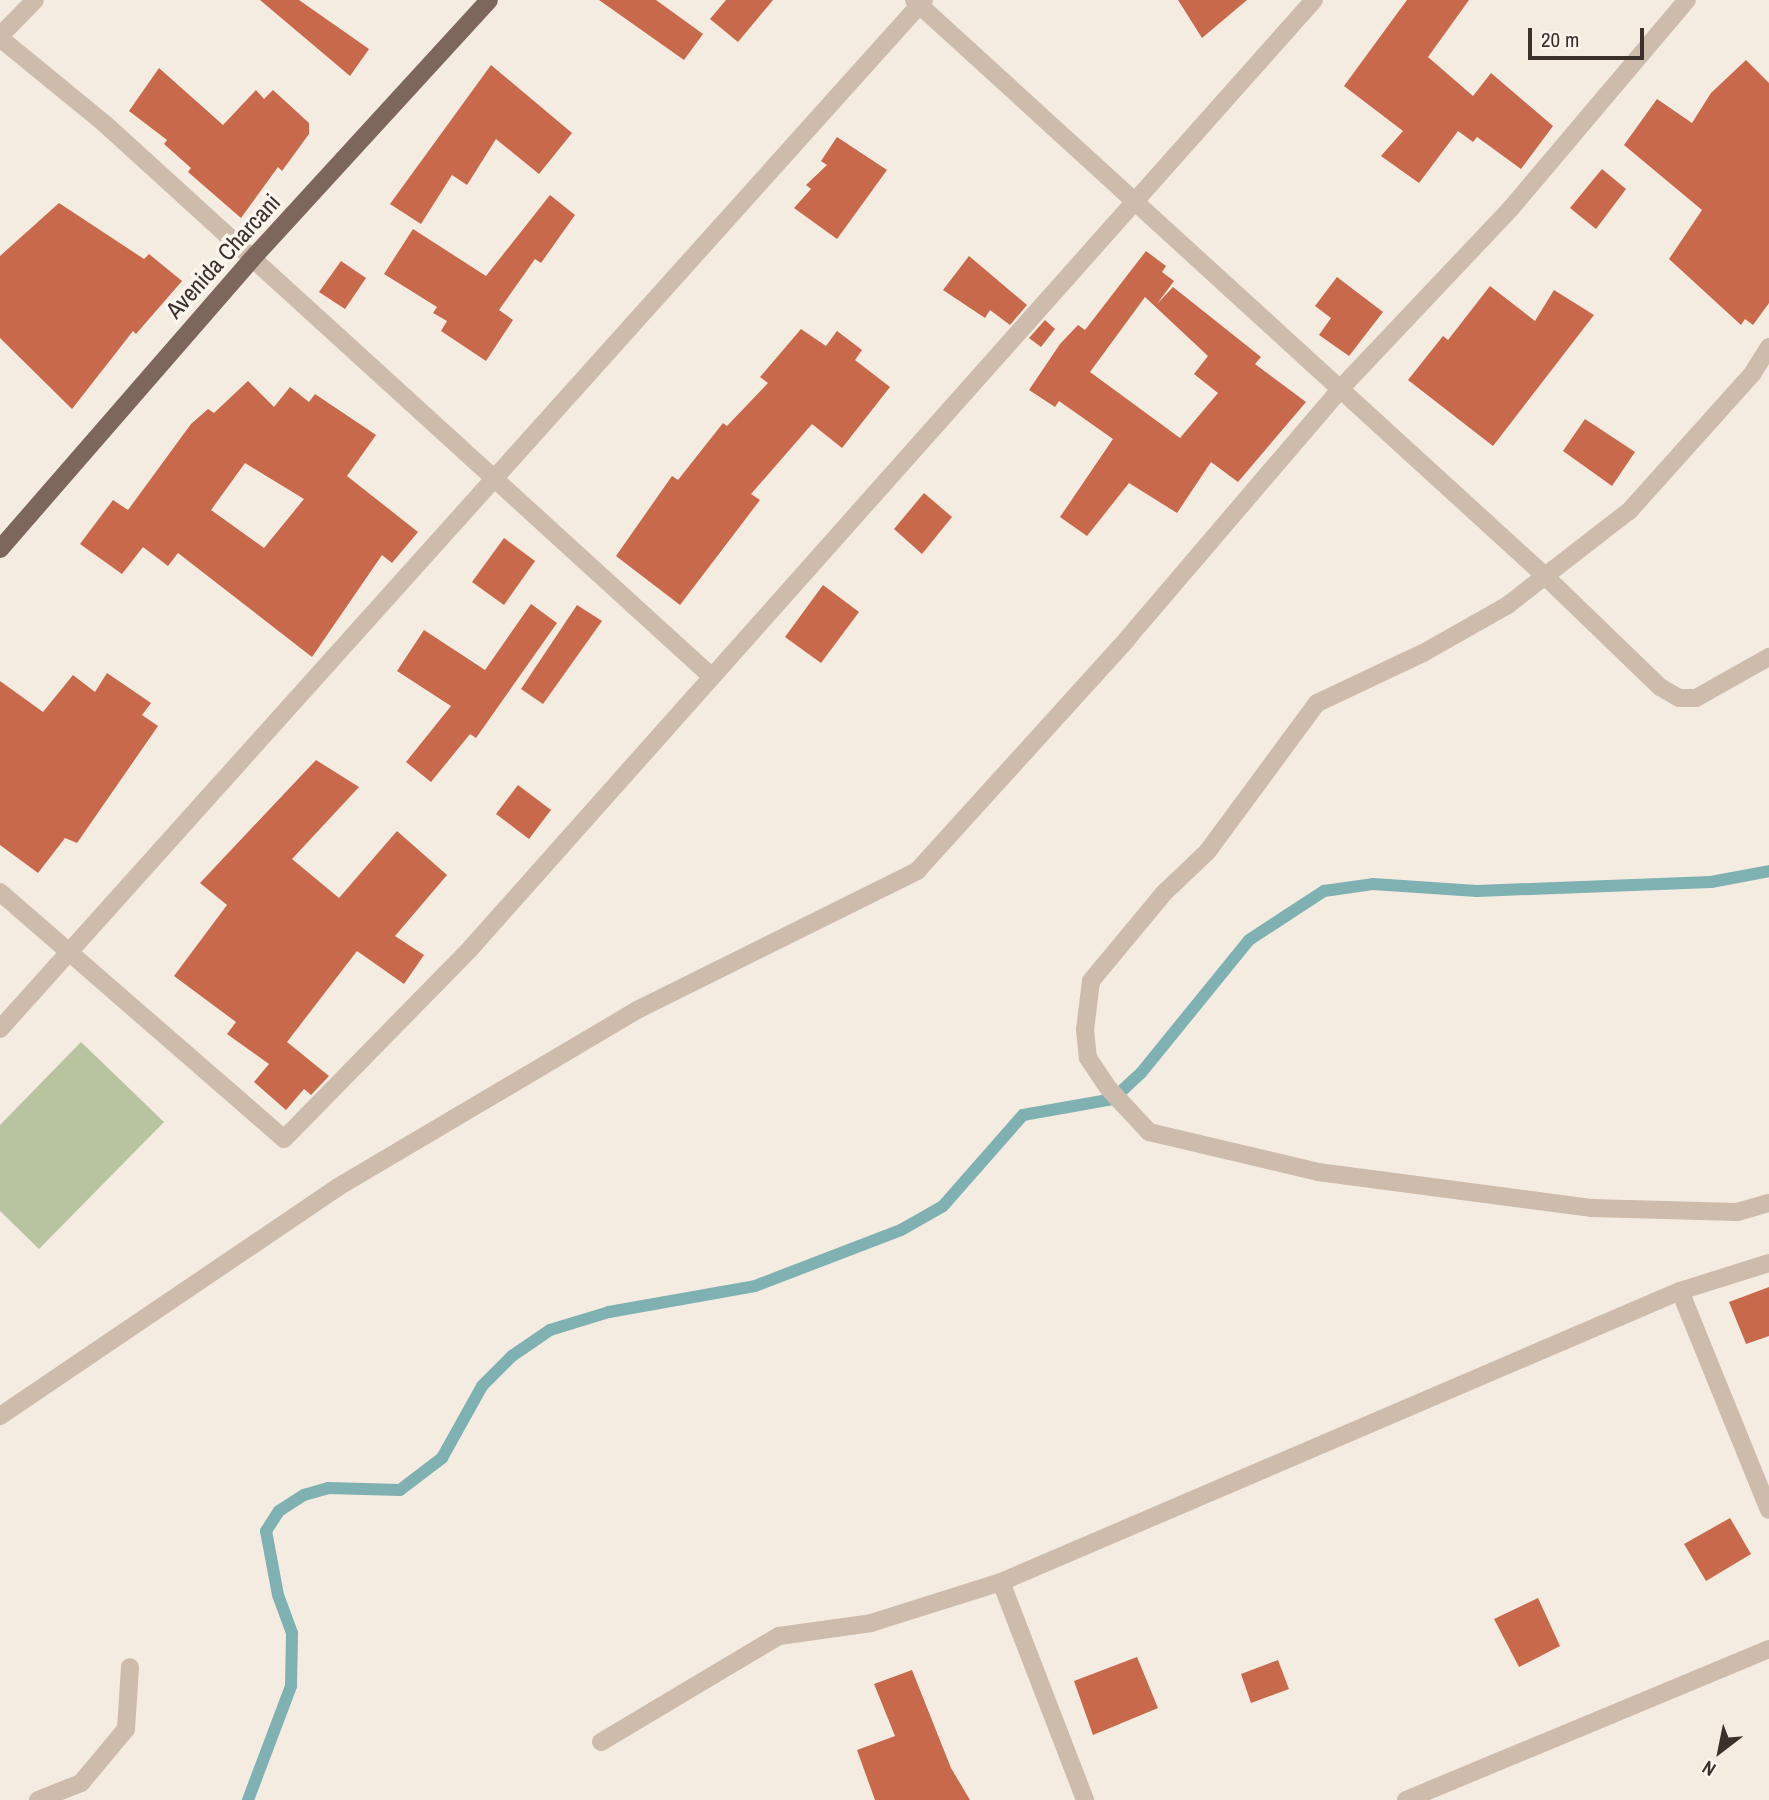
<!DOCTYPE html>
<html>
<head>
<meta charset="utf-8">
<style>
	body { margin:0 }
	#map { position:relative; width:1769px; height:1800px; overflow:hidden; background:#f4ebe1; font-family:"Archivo Narrow",sans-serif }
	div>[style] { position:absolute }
	.green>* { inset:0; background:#b8c4a0 }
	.stream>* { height:12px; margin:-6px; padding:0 6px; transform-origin:6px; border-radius:6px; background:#7fb0b2 }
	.building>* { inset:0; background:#c8694b }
	.minor>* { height:18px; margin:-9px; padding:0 9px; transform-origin:9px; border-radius:9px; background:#cdbbac }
	.major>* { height:18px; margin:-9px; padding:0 9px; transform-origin:9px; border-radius:9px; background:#7d675c }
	span { translate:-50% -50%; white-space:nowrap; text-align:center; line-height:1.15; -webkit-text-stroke:7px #fbf5ee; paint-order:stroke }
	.street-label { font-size:24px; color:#3b302b }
	.north { position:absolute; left:1685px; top:1716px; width:70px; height:70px; -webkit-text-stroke:5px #fbf5ee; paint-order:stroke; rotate:212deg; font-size:19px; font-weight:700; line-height:28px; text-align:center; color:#3b302b }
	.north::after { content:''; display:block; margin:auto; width:24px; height:32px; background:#3b302b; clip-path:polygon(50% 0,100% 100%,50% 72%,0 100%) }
	.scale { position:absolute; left:1528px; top:28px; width:116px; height:32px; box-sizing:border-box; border:4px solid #3b302b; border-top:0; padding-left:9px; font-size:21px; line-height:24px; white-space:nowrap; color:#3b302b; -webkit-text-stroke:5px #fbf5ee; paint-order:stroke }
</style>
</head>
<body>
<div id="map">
	<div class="green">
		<i style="clip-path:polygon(81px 1042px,164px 1122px,39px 1249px,0 1211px,0 1125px)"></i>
	</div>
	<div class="stream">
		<i style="left:248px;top:1800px;width:122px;rotate:-69.3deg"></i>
		<i style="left:291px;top:1686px;width:53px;rotate:-88.9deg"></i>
		<i style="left:292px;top:1633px;width:40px;rotate:-110.2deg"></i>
		<i style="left:278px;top:1595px;width:65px;rotate:-100.6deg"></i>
		<i style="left:266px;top:1531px;width:24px;rotate:-57deg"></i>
		<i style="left:279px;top:1511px;width:30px;rotate:-33deg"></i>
		<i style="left:304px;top:1495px;width:25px;rotate:-16deg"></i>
		<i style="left:328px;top:1488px;width:72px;rotate:1.6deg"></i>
		<i style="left:400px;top:1490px;width:53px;rotate:-37.3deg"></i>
		<i style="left:442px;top:1458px;width:82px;rotate:-60.9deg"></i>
		<i style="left:482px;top:1386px;width:42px;rotate:-45deg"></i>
		<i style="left:512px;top:1356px;width:46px;rotate:-34.4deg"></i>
		<i style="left:550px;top:1330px;width:62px;rotate:-17deg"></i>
		<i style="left:609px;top:1312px;width:148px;rotate:-10.1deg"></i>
		<i style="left:755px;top:1286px;width:156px;rotate:-21deg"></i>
		<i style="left:901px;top:1230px;width:48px;rotate:-29.7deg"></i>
		<i style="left:943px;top:1206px;width:121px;rotate:-48.7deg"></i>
		<i style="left:1023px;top:1115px;width:91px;rotate:-10.1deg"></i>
		<i style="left:1113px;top:1099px;width:38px;rotate:-43deg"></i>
		<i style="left:1141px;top:1073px;width:171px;rotate:-50.9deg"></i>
		<i style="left:1249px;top:940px;width:90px;rotate:-33.2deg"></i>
		<i style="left:1324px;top:891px;width:49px;rotate:-8.1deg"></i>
		<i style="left:1373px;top:884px;width:104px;rotate:3.9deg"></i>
		<i style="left:1477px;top:891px;width:234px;rotate:-2.2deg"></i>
		<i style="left:1711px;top:882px;width:59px;rotate:-10.7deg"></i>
	</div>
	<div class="building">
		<i style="clip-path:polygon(260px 0,299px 0,369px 49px,350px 76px)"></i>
		<i style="clip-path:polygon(599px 0,656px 0,703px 34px,684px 60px)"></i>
		<i style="clip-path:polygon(726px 0,773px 0,738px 42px,710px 19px)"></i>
		<i style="clip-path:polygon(1178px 0,1247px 0,1202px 38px)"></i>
		<i style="clip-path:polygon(1407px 0,1469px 0,1428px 57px,1473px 96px,1491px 73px,1553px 126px,1521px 169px,1477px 137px,1473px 142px,1458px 131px,1419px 183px,1381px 156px,1403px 131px,1344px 86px)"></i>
		<i style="clip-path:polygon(1746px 60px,1769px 83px,1769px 303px,1753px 325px,1745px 319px,1741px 325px,1669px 259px,1702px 210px,1624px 145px,1657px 99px,1692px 123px,1711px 93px)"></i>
		<i style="clip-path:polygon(491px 65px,572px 133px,539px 174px,496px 139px,467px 185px,452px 175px,421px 224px,390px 204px)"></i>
		<i style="clip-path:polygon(159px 68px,223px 125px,256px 90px,264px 99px,273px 90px,309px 123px,309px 134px,282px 171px,278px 167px,241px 218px,188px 172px,191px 168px,164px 144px,167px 140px,129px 111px)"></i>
		<i style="clip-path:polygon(837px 137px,887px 170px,837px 239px,794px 208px,811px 189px,806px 185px,827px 165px,821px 161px)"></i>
		<i style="clip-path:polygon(1602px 169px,1626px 189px,1596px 229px,1570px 208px)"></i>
		<i style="clip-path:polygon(550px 195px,575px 215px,541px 263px,535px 259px,499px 310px,513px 320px,486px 361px,441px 331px,447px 321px,433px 313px,437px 307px,384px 274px,413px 229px,486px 276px)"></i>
		<i style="clip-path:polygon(59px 203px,144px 259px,149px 254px,182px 281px,136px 334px,133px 331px,72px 409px,0 338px,0 256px)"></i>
		<i style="clip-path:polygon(evenodd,1146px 251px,1166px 266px,1162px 272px,1174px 281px,1157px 304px,1173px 287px,1261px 357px,1255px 364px,1306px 402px,1238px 482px,1211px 462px,1177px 513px,1129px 483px,1087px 536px,1060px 517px,1113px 439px,1059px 401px,1055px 407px,1029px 390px,1060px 344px,1078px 325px,1085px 330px,1146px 251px,1145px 297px,1208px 356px,1194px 374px,1218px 393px,1180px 438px,1090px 372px,1145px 297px)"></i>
		<i style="clip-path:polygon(969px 256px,1027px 305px,1010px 325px,990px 310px,985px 318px,943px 290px)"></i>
		<i style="clip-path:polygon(341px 261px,366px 278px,345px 309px,319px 292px)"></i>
		<i style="clip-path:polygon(1337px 277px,1383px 312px,1349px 356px,1319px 335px,1331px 318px,1315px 306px)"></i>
		<i style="clip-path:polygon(1490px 286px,1535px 321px,1554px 290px,1594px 315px,1493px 446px,1408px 380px,1443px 336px,1448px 340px)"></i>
		<i style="clip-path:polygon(1045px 320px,1055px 329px,1041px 347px,1029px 338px)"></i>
		<i style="clip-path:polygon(801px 329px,826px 346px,837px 331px,862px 350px,855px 360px,890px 387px,842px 448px,812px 424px,751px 494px,760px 500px,680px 605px,616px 556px,672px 476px,678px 480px,723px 423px,727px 426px,768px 383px,760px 377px)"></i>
		<i style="clip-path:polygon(evenodd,248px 381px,274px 407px,290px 387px,309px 402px,315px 394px,376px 435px,347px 476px,418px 532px,392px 563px,382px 555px,312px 657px,178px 553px,168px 566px,143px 547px,122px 574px,80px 544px,113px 500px,128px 510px,191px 424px,208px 409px,214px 413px,248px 381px,245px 463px,304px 499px,264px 548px,211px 510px,245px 463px)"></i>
		<i style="clip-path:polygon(1585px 419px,1635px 452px,1612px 486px,1563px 451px)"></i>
		<i style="clip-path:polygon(924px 493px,952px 517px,922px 554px,894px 529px)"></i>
		<i style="clip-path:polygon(504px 538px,535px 561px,504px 605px,472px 582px)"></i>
		<i style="clip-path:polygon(823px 585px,859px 612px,821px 663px,785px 637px)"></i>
		<i style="clip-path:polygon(531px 604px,557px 623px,476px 738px,470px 734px,431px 782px,406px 762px,451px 706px,397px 671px,424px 630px,485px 670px)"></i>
		<i style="clip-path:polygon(577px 605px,602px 621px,543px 704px,521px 689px)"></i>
		<i style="clip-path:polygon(107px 673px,151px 703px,142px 715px,158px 726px,77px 843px,65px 838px,38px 873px,0 845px,0 681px,43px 712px,73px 675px,95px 692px)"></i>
		<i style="clip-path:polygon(316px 760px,359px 787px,292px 859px,339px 898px,397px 831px,447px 875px,395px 936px,424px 955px,404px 984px,357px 951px,287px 1042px,329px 1076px,311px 1095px,304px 1089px,286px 1110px,254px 1082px,269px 1064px,227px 1034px,236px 1022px,174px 976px,227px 905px,200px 883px)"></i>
		<i style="clip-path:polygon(518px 785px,551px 810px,529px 839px,496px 814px)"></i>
		<i style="clip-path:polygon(1769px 1287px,1769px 1336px,1746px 1344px,1729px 1302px)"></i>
		<i style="clip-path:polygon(1730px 1518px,1751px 1554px,1706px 1581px,1684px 1544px)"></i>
		<i style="clip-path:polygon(1538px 1598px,1560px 1646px,1519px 1667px,1494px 1619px)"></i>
		<i style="clip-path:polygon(1137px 1657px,1158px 1708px,1093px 1735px,1074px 1681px)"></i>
		<i style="clip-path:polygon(1278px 1660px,1289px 1689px,1251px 1703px,1241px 1674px)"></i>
		<i style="clip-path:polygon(912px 1670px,951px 1768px,970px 1800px,875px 1800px,857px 1750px,895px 1736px,874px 1684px)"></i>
	</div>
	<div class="minor">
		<i style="left:914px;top:0;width:854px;rotate:42.39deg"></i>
		<i style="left:1545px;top:576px;width:160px;rotate:44deg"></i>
		<i style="left:1660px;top:687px;width:22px;rotate:30deg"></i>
		<i style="left:1679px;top:698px;width:17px"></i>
		<i style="left:1696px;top:698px;width:84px;rotate:-29.3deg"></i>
		<i style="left:0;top:36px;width:50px;rotate:-45.8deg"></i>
		<i style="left:0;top:38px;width:136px;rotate:39.3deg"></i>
		<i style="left:105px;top:124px;width:818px;rotate:42.33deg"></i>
		<i style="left:1769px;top:347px;width:31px;rotate:122deg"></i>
		<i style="left:1753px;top:373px;width:186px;rotate:131.9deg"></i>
		<i style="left:1629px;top:511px;width:153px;rotate:142.2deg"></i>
		<i style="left:1508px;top:605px;width:98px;rotate:150.5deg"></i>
		<i style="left:1423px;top:653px;width:117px;rotate:154.7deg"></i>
		<i style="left:1317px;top:703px;width:185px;rotate:126.4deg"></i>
		<i style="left:1207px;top:852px;width:59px;rotate:136.4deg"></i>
		<i style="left:1164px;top:893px;width:114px;rotate:129.7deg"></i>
		<i style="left:1091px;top:981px;width:49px;rotate:97deg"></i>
		<i style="left:1085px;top:1030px;width:28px;rotate:84deg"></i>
		<i style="left:1088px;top:1058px;width:37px;rotate:56deg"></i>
		<i style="left:1109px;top:1089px;width:59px;rotate:47.1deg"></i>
		<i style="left:1149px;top:1132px;width:174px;rotate:13.3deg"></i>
		<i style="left:1318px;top:1172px;width:275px;rotate:7.5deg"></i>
		<i style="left:1591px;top:1208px;width:146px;rotate:1.6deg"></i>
		<i style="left:1737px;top:1212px;width:33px;rotate:-16deg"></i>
		<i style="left:0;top:892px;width:376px;rotate:41deg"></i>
		<i style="left:284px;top:1139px;width:266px;rotate:-45.6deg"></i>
		<i style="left:470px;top:949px;width:1270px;rotate:-48.35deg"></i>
		<i style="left:0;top:1029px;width:1383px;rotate:-48.08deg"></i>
		<i style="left:1680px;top:1291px;width:236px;rotate:67.9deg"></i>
		<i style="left:0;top:1416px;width:408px;rotate:-34.1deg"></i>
		<i style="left:338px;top:1187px;width:347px;rotate:-30.6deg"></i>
		<i style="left:637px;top:1010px;width:313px;rotate:-26.4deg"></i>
		<i style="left:917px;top:871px;width:313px;rotate:-47.8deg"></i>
		<i style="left:1127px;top:639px;width:330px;rotate:-49.5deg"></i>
		<i style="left:1341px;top:388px;width:249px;rotate:-46.6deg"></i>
		<i style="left:1512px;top:207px;width:271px;rotate:-49.8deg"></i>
		<i style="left:1001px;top:1582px;width:234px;rotate:68.9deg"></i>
		<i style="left:601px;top:1742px;width:207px;rotate:-30.8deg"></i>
		<i style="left:779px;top:1636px;width:93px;rotate:-8deg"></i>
		<i style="left:871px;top:1623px;width:136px;rotate:-17.5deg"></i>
		<i style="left:1001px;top:1582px;width:739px;rotate:-23.2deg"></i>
		<i style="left:1680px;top:1291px;width:93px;rotate:-17.5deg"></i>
		<i style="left:38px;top:1800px;width:46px;rotate:-21.6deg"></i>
		<i style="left:81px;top:1783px;width:70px;rotate:-50.2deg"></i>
		<i style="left:126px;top:1729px;width:62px;rotate:-86.3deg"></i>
		<i style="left:1406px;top:1800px;width:393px;rotate:-22.6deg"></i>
	</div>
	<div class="major">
		<i style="left:0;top:549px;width:383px;rotate:-49deg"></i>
		<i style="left:251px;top:260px;width:352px;rotate:-47.5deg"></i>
	</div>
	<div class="street-label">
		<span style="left:223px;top:256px;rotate:-48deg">Avenida Charcani</span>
	</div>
	<div class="north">N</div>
	<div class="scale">20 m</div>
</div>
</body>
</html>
